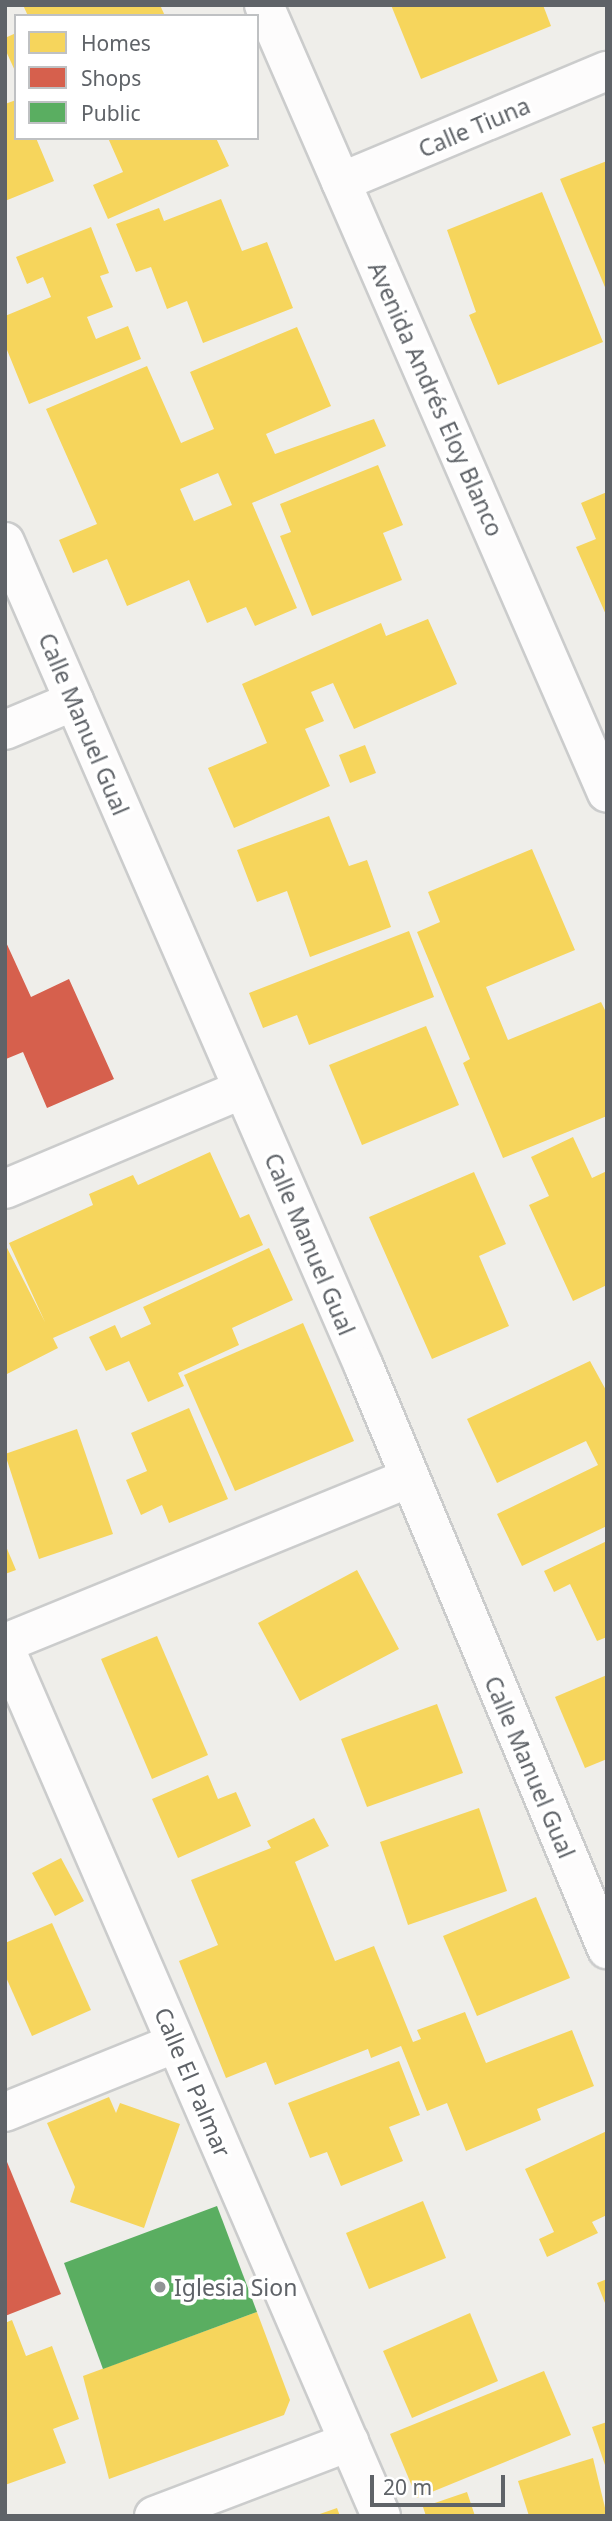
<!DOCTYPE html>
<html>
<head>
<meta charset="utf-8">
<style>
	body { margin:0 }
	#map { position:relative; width:612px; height:2521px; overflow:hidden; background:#efeeea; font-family:"Noto Sans",sans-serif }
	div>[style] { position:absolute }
	.homes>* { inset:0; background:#f6d55c }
	.shops>* { inset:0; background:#d6604d }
	.public>* { inset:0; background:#5aae61 }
	.roads { filter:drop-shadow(2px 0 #cbcccc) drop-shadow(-2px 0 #cbcccc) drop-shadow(0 2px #cbcccc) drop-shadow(0 -2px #cbcccc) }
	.minor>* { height:38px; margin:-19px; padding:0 19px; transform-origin:19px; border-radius:19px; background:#fdfcfc }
	.dots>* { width:19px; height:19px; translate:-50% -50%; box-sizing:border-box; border:4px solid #fff; border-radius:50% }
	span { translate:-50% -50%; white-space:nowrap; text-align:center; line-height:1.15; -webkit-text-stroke:7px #fff; paint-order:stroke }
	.street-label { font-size:23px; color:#5f6368 }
	.poi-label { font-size:23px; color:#5f6368 }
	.left { translate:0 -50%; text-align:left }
	.frame { position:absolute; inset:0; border:7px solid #5f6368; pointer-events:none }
	.legend { position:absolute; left:14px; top:14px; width:245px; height:126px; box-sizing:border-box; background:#fff; border:2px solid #bfc1c3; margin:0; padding:9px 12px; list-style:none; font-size:21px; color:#5f6368 }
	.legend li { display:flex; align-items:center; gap:14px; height:35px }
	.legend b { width:35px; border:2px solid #bfc1c3 }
	.scale { position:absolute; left:370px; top:2475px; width:135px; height:32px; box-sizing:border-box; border:4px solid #5f6368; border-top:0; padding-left:9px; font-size:21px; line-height:24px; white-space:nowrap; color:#5f6368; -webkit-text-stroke:5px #fff; paint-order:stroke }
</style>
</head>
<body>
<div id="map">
	<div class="homes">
		<i style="clip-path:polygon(23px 5px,160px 5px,165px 16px,28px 16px)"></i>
		<i style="clip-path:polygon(391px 5px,543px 5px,551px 26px,421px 79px)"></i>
		<i style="clip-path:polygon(16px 33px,16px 73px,5px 49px,5px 38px)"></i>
		<i style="clip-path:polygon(16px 100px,16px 138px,36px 138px,54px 181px,5px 201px,5px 104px)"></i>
		<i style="clip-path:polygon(108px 138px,216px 138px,229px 166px,108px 219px,93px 185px,123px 172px)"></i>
		<i style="clip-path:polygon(607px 161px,607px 292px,560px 179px)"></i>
		<i style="clip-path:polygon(542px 192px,603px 342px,498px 385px,469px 315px,476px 312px,447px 230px)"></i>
		<i style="clip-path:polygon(221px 199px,242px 251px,267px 242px,293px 308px,203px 343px,187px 301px,167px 309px,151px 267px,136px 272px,116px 224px,159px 208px,164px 221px)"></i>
		<i style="clip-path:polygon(91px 227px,109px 273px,100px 276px,113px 307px,87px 317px,96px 339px,128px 326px,141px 359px,29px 404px,5px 345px,5px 316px,51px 297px,43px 277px,27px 284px,16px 257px)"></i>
		<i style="clip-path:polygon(evenodd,297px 327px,331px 406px,266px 434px,275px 454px,374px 419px,386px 446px,252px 503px,297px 608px,255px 626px,246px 607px,207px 623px,189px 580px,127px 606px,107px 559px,73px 573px,59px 540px,97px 524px,46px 409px,147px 366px,181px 443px,214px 429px,190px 372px,297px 327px,218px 473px,232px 505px,194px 521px,180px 489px,218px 473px)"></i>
		<i style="clip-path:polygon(378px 465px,403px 525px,383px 533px,402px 580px,312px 616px,280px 536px,291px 532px,280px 504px)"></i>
		<i style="clip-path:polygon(607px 492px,607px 617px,576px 547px,596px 539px,581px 503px)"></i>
		<i style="clip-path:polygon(428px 619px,457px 684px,354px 729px,333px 683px,311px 692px,324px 721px,305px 729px,330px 786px,234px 828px,208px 768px,267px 743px,242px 684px,381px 623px,386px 636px)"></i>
		<i style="clip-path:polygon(365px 745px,376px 773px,350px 783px,339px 755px)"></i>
		<i style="clip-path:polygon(329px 816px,349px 866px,367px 860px,391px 927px,310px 957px,287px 891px,257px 902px,237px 850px)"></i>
		<i style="clip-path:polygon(532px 849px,575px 950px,486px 987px,508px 1040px,601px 1002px,607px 1014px,607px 1116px,503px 1158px,463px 1063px,470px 1059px,417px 932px,440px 922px,428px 892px)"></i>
		<i style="clip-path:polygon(409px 931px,434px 997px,309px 1045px,297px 1015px,263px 1028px,249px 993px)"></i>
		<i style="clip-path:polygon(426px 1026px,459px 1105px,362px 1145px,329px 1065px)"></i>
		<i style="clip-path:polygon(573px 1137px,592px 1178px,607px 1171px,607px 1285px,573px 1301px,529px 1205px,549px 1196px,531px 1157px)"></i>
		<i style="clip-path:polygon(210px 1152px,240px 1218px,249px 1214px,263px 1245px,53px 1338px,58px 1348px,5px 1375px,5px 1244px,45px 1322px,9px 1243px,93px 1205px,89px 1194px,133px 1175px,138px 1185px)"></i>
		<i style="clip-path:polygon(474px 1172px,506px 1244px,479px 1256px,509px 1326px,432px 1359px,369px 1217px)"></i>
		<i style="clip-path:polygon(269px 1248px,293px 1300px,232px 1328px,239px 1345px,178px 1373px,184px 1386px,148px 1402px,129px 1361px,106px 1371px,89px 1337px,115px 1325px,121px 1338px,151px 1324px,143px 1307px)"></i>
		<i style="clip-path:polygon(303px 1323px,354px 1441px,235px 1491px,184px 1375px)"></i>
		<i style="clip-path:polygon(590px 1361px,607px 1392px,607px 1526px,522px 1566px,497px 1514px,598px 1465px,586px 1441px,497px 1483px,467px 1419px)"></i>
		<i style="clip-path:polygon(189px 1408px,228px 1499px,169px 1523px,162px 1505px,141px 1515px,126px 1480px,147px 1471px,131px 1433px)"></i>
		<i style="clip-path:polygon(77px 1429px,113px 1534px,39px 1559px,5px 1454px)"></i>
		<i style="clip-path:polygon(607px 1541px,607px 1637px,597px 1641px,570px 1584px,554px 1592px,544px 1571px)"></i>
		<i style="clip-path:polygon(5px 1544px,16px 1570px,5px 1574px)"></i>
		<i style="clip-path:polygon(357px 1570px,399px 1649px,300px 1701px,258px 1623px)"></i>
		<i style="clip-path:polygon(157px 1636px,208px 1755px,152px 1779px,101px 1659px)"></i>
		<i style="clip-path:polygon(607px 1675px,607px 1759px,585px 1768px,555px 1697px)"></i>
		<i style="clip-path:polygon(437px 1704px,463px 1773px,367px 1807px,341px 1739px)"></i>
		<i style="clip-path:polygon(208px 1775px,218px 1799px,236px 1792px,251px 1826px,178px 1858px,152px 1799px)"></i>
		<i style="clip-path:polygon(479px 1808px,507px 1891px,408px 1925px,380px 1842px)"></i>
		<i style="clip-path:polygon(314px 1818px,329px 1846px,295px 1862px,335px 1961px,374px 1946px,413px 2042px,421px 2039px,417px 2030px,465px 2012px,486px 2063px,572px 2030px,594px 2086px,537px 2109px,541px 2120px,466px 2151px,447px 2103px,427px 2111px,401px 2046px,371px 2058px,368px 2049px,275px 2085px,266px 2062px,226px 2078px,179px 1961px,218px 1945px,191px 1880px,271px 1848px,267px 1841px)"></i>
		<i style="clip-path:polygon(61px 1858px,84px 1901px,55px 1916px,32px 1873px)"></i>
		<i style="clip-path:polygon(536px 1897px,570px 1978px,477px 2016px,443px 1936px)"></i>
		<i style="clip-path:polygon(52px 1923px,91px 2010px,32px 2036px,5px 1975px,5px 1943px)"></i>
		<i style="clip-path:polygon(399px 2061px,420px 2115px,389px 2127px,403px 2161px,341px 2186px,327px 2152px,310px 2158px,288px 2103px)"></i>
		<i style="clip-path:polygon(109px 2097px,116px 2113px,120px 2103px,180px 2124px,144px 2228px,70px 2202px,75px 2187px,47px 2123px)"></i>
		<i style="clip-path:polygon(607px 2131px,607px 2215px,592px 2222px,598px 2233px,547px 2257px,539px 2239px,554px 2232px,525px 2169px)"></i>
		<i style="clip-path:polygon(423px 2201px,446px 2258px,369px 2289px,346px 2233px)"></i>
		<i style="clip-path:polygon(607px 2279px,607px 2308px,597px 2283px)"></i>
		<i style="clip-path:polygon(257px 2312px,290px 2400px,284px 2415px,109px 2479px,83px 2376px)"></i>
		<i style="clip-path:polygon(470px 2313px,498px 2381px,412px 2418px,383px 2351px)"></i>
		<i style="clip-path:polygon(12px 2320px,26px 2356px,52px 2346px,79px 2419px,53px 2429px,66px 2463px,5px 2485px,5px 2323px)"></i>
		<i style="clip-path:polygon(544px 2371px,571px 2435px,417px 2498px,390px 2434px)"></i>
		<i style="clip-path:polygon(607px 2422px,607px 2468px,606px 2468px,592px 2427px)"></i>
		<i style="clip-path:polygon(593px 2458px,607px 2516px,529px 2516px,518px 2481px)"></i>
		<i style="clip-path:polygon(467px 2492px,475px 2516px,426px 2516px,423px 2507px)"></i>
		<i style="clip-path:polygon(337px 2508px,340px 2516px,317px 2516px,317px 2515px)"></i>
	</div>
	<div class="shops">
		<i style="clip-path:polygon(5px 940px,31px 997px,69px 979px,114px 1079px,47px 1108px,23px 1052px,6px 1059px)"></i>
		<i style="clip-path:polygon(5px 2157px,61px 2294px,5px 2316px)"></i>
	</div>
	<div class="public">
		<i style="clip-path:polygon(217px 2206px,257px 2312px,103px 2369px,64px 2263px)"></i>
	</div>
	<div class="roads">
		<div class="minor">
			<i style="left:264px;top:5px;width:859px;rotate:66.48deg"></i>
			<i style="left:341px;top:182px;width:288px;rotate:-22.7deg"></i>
			<i style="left:5px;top:542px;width:900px;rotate:66.48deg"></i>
			<i style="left:364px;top:1367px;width:631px;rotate:67.34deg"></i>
			<i style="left:5px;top:730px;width:75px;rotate:-22.8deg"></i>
			<i style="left:5px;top:1189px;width:258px;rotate:-22.8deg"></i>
			<i style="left:5px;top:1643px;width:437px;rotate:-22.2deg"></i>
			<i style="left:5px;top:1648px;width:946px;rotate:66.58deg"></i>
			<i style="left:5px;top:2112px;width:184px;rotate:-22deg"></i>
			<i style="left:154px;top:2516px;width:209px;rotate:-20.8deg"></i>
		</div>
	</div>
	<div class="dots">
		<i style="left:160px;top:2287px;background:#919496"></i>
	</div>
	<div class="street-label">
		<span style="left:474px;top:127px;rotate:-23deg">Calle Tiuna</span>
		<span style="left:436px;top:399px;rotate:66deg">Avenida Andrés Eloy Blanco</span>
		<span style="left:84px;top:724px;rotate:67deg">Calle Manuel Gual</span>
		<span style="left:310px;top:1244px;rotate:67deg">Calle Manuel Gual</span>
		<span style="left:530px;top:1767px;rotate:67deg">Calle Manuel Gual</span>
		<span style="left:193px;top:2082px;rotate:67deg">Calle El Palmar</span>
	</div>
	<div class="poi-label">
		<span class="left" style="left:174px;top:2287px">Iglesia Sion</span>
	</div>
	<div class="frame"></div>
	<ul class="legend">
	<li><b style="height:19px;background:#f6d55c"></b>Homes</li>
	<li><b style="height:19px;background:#d6604d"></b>Shops</li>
	<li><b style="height:19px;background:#5aae61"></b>Public</li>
	</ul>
	<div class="scale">20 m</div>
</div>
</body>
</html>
